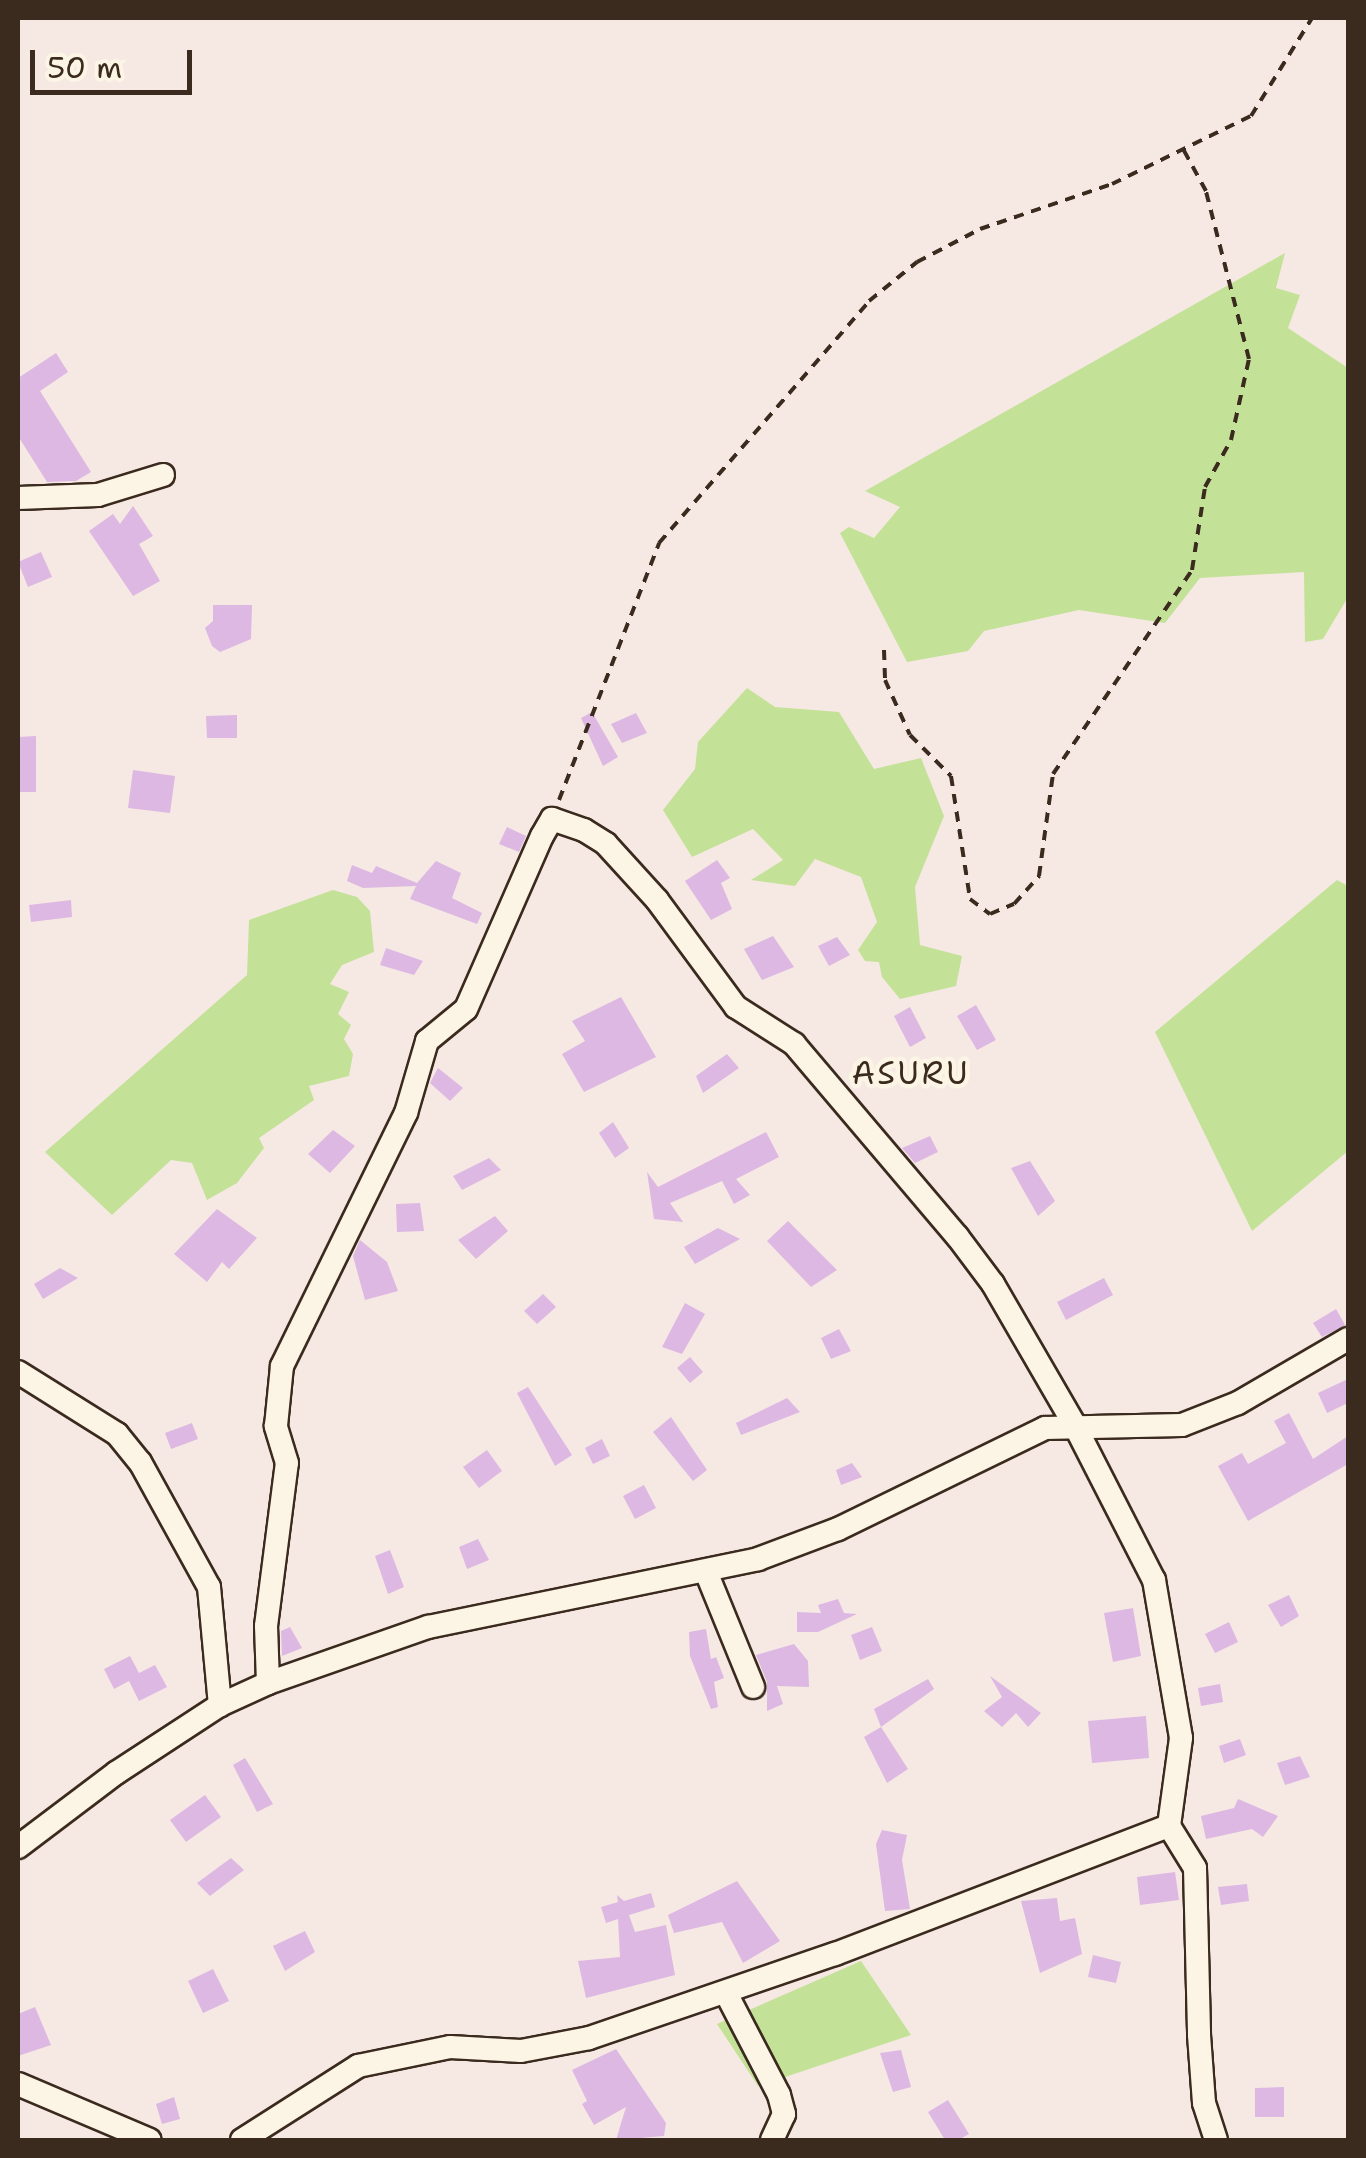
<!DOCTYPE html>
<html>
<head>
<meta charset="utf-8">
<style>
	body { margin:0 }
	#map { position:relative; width:1366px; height:2158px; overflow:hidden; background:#f6e9e4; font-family:"Shantell Sans",sans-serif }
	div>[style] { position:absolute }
	.green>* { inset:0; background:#c4e198 }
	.building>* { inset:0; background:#ddb8e2 }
	.path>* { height:4px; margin-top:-2px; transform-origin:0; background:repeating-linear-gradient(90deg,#3b2a1e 0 10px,transparent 0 18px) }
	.roads { filter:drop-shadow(2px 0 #3b2a1e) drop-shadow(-2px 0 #3b2a1e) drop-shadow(0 2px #3b2a1e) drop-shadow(0 -2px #3b2a1e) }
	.street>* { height:22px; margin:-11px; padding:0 11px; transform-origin:11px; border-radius:11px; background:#fcf5e5 }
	span { translate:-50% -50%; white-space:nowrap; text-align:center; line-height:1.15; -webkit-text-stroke:9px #fcf5e5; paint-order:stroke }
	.quarter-label { font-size:32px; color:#3b2a1e; letter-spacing:2.5px }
	.frame { position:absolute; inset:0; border:20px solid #3b2a1e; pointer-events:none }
	.scale { position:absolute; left:30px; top:50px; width:162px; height:45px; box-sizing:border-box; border:5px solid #3b2a1e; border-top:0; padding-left:12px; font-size:30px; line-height:35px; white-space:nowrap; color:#3b2a1e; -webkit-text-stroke:8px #fcf5e5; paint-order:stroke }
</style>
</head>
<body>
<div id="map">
	<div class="green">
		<i style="clip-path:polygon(1285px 253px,1276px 288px,1300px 295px,1288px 328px,1348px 368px,1348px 597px,1323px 639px,1305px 642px,1304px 572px,1200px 578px,1165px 623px,1079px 610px,984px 631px,968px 651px,907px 662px,840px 533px,849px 527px,874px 538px,900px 507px,865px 491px)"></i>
		<i style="clip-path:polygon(747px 688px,775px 707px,839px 712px,874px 769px,921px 758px,944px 816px,915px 887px,920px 945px,962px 956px,956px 986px,900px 999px,882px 977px,879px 962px,865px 961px,858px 950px,877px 922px,861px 877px,815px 859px,795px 886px,751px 880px,783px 860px,753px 829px,692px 857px,663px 810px,695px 769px,698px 742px)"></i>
		<i style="clip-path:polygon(1337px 880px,1348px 886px,1348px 1151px,1252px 1231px,1155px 1032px)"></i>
		<i style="clip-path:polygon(333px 890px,357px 897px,370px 911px,374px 952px,342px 965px,330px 984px,349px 992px,338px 1014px,351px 1025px,344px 1039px,353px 1054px,349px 1076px,309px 1086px,314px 1100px,259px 1138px,264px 1148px,237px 1183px,207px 1200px,192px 1163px,171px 1160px,112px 1215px,45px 1152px,247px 975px,249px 920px)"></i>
		<i style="clip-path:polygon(861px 1961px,911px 2035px,758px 2086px,717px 2024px)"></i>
	</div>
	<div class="building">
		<i style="clip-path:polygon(56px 353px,68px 372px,40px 391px,91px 472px,76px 481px,47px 482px,18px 436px,18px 378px)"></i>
		<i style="clip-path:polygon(133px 506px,153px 536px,139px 544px,160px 581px,133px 596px,89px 531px,113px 514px,120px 524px)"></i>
		<i style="clip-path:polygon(41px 552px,52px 577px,28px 587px,18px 562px)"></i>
		<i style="clip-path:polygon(213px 605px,252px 605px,251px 639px,220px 652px,212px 646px,205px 628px,213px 621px)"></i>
		<i style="clip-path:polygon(592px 712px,618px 757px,603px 766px,581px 718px)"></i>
		<i style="clip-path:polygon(636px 713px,647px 733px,622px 743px,611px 724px)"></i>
		<i style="clip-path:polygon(237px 715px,237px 738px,207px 738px,206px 716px)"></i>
		<i style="clip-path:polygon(36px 736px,36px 792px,18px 792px,18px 737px)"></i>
		<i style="clip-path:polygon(133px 770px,175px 776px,170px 813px,128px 808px)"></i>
		<i style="clip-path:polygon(507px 827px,526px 836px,519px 852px,499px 844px)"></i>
		<i style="clip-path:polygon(717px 860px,730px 878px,721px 883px,732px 909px,711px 920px,685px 881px)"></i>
		<i style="clip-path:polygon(436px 861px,461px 873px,452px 898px,482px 913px,477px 924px,410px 899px,416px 886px,363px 888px,347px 881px,352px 865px,372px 873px,376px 866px,417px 883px)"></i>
		<i style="clip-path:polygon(71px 900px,72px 917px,31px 922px,29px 905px)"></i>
		<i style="clip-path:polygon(773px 936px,794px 967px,762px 980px,744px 949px)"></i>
		<i style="clip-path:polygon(837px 937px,850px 955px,829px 966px,818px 946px)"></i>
		<i style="clip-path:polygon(386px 948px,423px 961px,414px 975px,380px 965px)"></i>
		<i style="clip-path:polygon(621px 997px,656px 1057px,584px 1092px,562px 1054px,585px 1041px,572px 1021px)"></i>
		<i style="clip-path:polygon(976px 1005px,996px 1040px,977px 1050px,957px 1016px)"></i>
		<i style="clip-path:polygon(910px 1007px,926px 1038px,910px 1047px,894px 1016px)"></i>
		<i style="clip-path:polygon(727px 1054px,739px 1068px,703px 1093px,696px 1076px)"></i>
		<i style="clip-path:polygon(438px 1068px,463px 1088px,450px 1101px,430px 1083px)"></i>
		<i style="clip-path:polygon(613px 1122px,629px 1148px,615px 1158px,599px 1133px)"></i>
		<i style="clip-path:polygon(333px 1130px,355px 1146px,330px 1173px,308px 1154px)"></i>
		<i style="clip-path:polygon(766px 1132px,779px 1157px,736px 1179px,750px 1195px,734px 1204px,722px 1181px,670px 1203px,683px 1222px,654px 1219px,647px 1172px,658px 1187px)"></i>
		<i style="clip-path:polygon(930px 1136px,938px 1152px,915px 1163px,902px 1148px)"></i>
		<i style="clip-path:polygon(489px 1158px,501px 1170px,462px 1190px,453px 1176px)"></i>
		<i style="clip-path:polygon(1030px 1161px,1055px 1201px,1038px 1216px,1011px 1168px)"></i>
		<i style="clip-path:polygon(420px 1203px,424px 1231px,397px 1232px,396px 1204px)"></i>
		<i style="clip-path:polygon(217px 1209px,257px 1238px,229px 1269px,222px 1262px,207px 1282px,174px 1254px)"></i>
		<i style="clip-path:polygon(495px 1216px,508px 1231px,476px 1259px,458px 1240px)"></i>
		<i style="clip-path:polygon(788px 1221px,837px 1270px,811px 1287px,767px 1241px)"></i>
		<i style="clip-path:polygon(718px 1228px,740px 1239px,695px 1264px,684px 1247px)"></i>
		<i style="clip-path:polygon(360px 1240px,387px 1262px,398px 1291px,365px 1300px,353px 1256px)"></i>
		<i style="clip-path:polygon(60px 1268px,78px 1278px,43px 1299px,34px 1284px)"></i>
		<i style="clip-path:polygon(1104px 1278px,1113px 1295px,1066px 1320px,1057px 1302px)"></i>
		<i style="clip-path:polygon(543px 1294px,556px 1307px,537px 1324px,524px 1311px)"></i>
		<i style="clip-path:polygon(685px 1303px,705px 1314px,682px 1354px,662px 1347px)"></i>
		<i style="clip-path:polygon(1336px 1309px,1345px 1325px,1322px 1337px,1313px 1323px)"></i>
		<i style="clip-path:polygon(839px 1329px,851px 1351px,831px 1359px,821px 1338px)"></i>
		<i style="clip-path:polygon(690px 1357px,703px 1372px,690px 1383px,677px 1368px)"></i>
		<i style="clip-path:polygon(1348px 1379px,1348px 1403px,1327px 1413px,1318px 1393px)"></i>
		<i style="clip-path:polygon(528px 1387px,572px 1455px,555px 1466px,517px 1393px)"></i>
		<i style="clip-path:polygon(787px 1398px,800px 1412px,741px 1435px,736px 1423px)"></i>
		<i style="clip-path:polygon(1289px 1413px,1313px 1459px,1348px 1436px,1348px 1464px,1248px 1521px,1218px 1466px,1242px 1453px,1248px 1464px,1286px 1443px,1274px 1421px)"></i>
		<i style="clip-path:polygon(671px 1417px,707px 1470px,693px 1481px,653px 1432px)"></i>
		<i style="clip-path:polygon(192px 1423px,198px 1439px,171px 1449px,165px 1433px)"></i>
		<i style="clip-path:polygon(602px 1439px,610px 1456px,593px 1464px,585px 1448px)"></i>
		<i style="clip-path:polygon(487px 1450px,502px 1471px,479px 1488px,463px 1467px)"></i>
		<i style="clip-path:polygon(852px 1463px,862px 1477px,841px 1485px,836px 1470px)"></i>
		<i style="clip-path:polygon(644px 1485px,656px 1508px,635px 1519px,623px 1496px)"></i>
		<i style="clip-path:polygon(478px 1539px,489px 1560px,467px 1569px,459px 1547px)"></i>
		<i style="clip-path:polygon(390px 1550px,404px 1587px,388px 1594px,375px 1556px)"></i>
		<i style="clip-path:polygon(1289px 1595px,1299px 1616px,1281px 1627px,1268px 1605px)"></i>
		<i style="clip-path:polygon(838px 1599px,844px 1613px,857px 1614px,818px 1632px,797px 1632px,797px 1612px,821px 1613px,818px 1605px)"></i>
		<i style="clip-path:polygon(1133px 1608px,1141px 1656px,1113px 1662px,1104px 1613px)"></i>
		<i style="clip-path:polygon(1229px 1622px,1238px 1642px,1215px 1653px,1205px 1634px)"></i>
		<i style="clip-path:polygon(290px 1627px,302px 1648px,282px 1656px,281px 1631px)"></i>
		<i style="clip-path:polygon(872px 1627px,882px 1651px,860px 1660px,851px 1635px)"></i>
		<i style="clip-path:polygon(706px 1629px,711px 1659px,716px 1657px,724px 1678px,714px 1682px,718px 1707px,711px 1709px,690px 1656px,689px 1632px)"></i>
		<i style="clip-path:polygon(794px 1644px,808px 1661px,809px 1687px,777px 1686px,783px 1704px,767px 1711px,767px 1682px,756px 1655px)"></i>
		<i style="clip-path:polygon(130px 1656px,139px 1673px,155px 1665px,167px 1687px,139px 1701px,129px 1681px,114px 1689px,104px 1669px)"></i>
		<i style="clip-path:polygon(990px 1676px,1041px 1713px,1028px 1727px,1016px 1713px,1002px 1727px,984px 1711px,1002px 1697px)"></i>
		<i style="clip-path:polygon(928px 1679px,934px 1689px,881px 1727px,874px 1709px)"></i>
		<i style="clip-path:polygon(1220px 1684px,1223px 1702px,1201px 1706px,1198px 1688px)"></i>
		<i style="clip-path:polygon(1146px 1716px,1149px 1758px,1092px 1763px,1088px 1721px)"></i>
		<i style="clip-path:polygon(881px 1727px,908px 1769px,887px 1783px,864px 1737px)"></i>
		<i style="clip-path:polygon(1240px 1739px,1246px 1755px,1224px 1763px,1219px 1746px)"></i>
		<i style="clip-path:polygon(1300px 1756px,1310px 1777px,1285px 1785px,1277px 1763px)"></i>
		<i style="clip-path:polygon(245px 1758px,273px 1804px,257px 1812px,233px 1765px)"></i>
		<i style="clip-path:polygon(205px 1795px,221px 1817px,186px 1842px,170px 1820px)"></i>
		<i style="clip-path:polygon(1238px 1799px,1278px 1816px,1263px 1837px,1252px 1829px,1206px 1839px,1201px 1816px,1234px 1808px)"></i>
		<i style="clip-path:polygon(882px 1830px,907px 1835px,902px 1860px,910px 1909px,885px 1911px,876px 1844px)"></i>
		<i style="clip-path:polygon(231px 1858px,244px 1870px,210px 1896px,197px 1883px)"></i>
		<i style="clip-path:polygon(1175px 1872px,1179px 1900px,1140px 1905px,1137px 1877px)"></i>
		<i style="clip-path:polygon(737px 1881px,780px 1941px,743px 1963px,722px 1922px,674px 1933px,668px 1915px)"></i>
		<i style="clip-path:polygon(1247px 1884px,1249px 1901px,1221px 1905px,1218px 1887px)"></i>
		<i style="clip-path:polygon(651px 1893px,655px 1907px,629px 1915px,635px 1932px,666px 1925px,675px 1975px,586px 1998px,578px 1961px,620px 1957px,618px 1919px,606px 1923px,601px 1907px,618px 1902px,617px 1895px,624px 1901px)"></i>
		<i style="clip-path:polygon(1057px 1898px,1060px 1921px,1075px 1918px,1082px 1954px,1040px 1973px,1021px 1901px)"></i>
		<i style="clip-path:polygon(305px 1931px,315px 1952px,285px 1971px,273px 1946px)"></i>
		<i style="clip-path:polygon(1093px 1955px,1121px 1962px,1116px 1983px,1088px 1977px)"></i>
		<i style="clip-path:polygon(213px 1969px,229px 2001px,203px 2013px,188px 1981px)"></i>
		<i style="clip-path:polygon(35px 2007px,51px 2045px,18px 2056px,18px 2014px)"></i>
		<i style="clip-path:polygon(616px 2049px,666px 2123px,664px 2136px,616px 2140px,626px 2107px,594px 2125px,582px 2104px,587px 2101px,572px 2070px)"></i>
		<i style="clip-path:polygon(901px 2050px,911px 2087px,893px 2092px,880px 2053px)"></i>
		<i style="clip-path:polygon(1284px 2087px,1284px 2117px,1255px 2117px,1255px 2088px)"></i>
		<i style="clip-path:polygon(174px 2097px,180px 2119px,162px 2124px,156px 2104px)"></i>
		<i style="clip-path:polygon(948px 2100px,969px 2134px,958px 2140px,945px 2140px,928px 2112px)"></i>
	</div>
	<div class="path">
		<i style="left:884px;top:650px;width:30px;rotate:88deg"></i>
		<i style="left:885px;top:680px;width:60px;rotate:65.6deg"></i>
		<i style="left:910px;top:735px;width:58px;rotate:45deg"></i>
		<i style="left:951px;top:776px;width:124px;rotate:81.2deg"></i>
		<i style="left:970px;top:899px;width:25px;rotate:37deg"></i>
		<i style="left:990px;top:914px;width:26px;rotate:-23deg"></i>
		<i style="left:1014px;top:904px;width:38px;rotate:-48deg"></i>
		<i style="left:1039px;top:876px;width:103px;rotate:-82.2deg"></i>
		<i style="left:1053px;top:774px;width:247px;rotate:-55.7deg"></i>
		<i style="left:1192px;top:570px;width:84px;rotate:-81.1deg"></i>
		<i style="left:1205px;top:487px;width:54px;rotate:-61deg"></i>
		<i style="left:1231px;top:440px;width:83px;rotate:-77.5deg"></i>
		<i style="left:1249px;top:359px;width:173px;rotate:-104.4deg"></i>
		<i style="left:1206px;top:191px;width:50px;rotate:-118.6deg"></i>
		<i style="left:559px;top:800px;width:276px;rotate:-68.7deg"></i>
		<i style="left:659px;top:543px;width:320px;rotate:-49deg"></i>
		<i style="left:869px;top:301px;width:62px;rotate:-39.1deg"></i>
		<i style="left:917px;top:262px;width:71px;rotate:-27.6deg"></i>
		<i style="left:980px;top:229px;width:139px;rotate:-18.8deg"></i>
		<i style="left:1112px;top:184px;width:155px;rotate:-26.1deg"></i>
		<i style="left:1251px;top:116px;width:115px;rotate:-58.1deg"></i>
	</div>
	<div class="roads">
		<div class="street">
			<i style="left:18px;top:498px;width:80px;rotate:-2.1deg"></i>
			<i style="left:98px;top:495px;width:68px;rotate:-17.1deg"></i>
			<i style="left:18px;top:1372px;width:117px;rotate:32.1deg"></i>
			<i style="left:117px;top:1434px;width:36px;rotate:51deg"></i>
			<i style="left:140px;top:1462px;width:143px;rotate:61.1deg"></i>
			<i style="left:209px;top:1587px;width:119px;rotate:84.7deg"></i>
			<i style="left:707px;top:1574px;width:122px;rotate:67.8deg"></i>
			<i style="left:268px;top:1683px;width:57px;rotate:-92deg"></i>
			<i style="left:266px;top:1626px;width:164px;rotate:-82.7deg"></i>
			<i style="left:287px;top:1463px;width:39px;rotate:-107deg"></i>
			<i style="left:276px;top:1426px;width:60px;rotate:-84.3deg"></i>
			<i style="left:282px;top:1366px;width:282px;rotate:-63.9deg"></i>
			<i style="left:406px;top:1113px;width:75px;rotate:-73.7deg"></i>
			<i style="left:427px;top:1041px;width:50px;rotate:-39.4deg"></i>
			<i style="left:466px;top:1009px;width:189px;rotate:-66.3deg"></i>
			<i style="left:542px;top:836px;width:20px;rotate:-60deg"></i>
			<i style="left:552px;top:819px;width:34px;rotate:19deg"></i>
			<i style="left:584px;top:830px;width:26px;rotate:32deg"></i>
			<i style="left:606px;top:844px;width:76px;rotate:47.7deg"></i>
			<i style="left:657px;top:900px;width:133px;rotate:53.6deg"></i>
			<i style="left:736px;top:1007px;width:69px;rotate:32.5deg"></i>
			<i style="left:794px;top:1044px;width:252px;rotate:49.7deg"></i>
			<i style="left:957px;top:1236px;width:60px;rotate:53.1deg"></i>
			<i style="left:993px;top:1284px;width:162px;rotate:59.9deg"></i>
			<i style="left:1074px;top:1424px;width:175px;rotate:62.9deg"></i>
			<i style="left:1154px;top:1580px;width:160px;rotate:80.3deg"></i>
			<i style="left:1181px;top:1738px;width:89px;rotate:97.8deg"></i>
			<i style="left:1169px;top:1826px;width:49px;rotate:58.2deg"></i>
			<i style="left:1195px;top:1868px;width:167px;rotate:88.6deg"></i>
			<i style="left:1199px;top:2035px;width:68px;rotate:85.8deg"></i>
			<i style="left:1204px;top:2103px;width:39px;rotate:72deg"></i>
			<i style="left:18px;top:1847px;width:123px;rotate:-37.1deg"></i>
			<i style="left:116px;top:1773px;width:124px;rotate:-33.2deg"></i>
			<i style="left:220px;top:1705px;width:53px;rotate:-24.6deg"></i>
			<i style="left:268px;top:1683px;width:170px;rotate:-19.3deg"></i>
			<i style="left:428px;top:1627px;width:337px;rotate:-11.6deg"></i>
			<i style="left:758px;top:1559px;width:85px;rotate:-20.6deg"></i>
			<i style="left:838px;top:1529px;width:230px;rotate:-26deg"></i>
			<i style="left:1045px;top:1428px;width:137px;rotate:-1.3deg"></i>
			<i style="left:1182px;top:1425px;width:60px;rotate:-21.4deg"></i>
			<i style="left:1238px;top:1403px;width:127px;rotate:-30.2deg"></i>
			<i style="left:726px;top:1993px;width:115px;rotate:62.5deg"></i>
			<i style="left:779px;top:2095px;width:20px;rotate:75deg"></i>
			<i style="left:784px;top:2114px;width:29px;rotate:115deg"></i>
			<i style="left:18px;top:2084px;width:143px;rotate:23deg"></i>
			<i style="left:242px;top:2140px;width:138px;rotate:-32.5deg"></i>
			<i style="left:358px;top:2066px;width:94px;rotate:-11.7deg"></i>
			<i style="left:450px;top:2047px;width:71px;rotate:3.2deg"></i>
			<i style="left:521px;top:2051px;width:69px;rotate:-10.8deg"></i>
			<i style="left:589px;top:2038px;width:260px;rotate:-18.9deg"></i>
			<i style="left:835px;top:1954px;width:358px;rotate:-21deg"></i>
		</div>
	</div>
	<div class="quarter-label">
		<span style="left:911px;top:1073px">ASURU</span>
	</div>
	<div class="frame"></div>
	<div class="scale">50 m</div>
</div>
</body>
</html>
